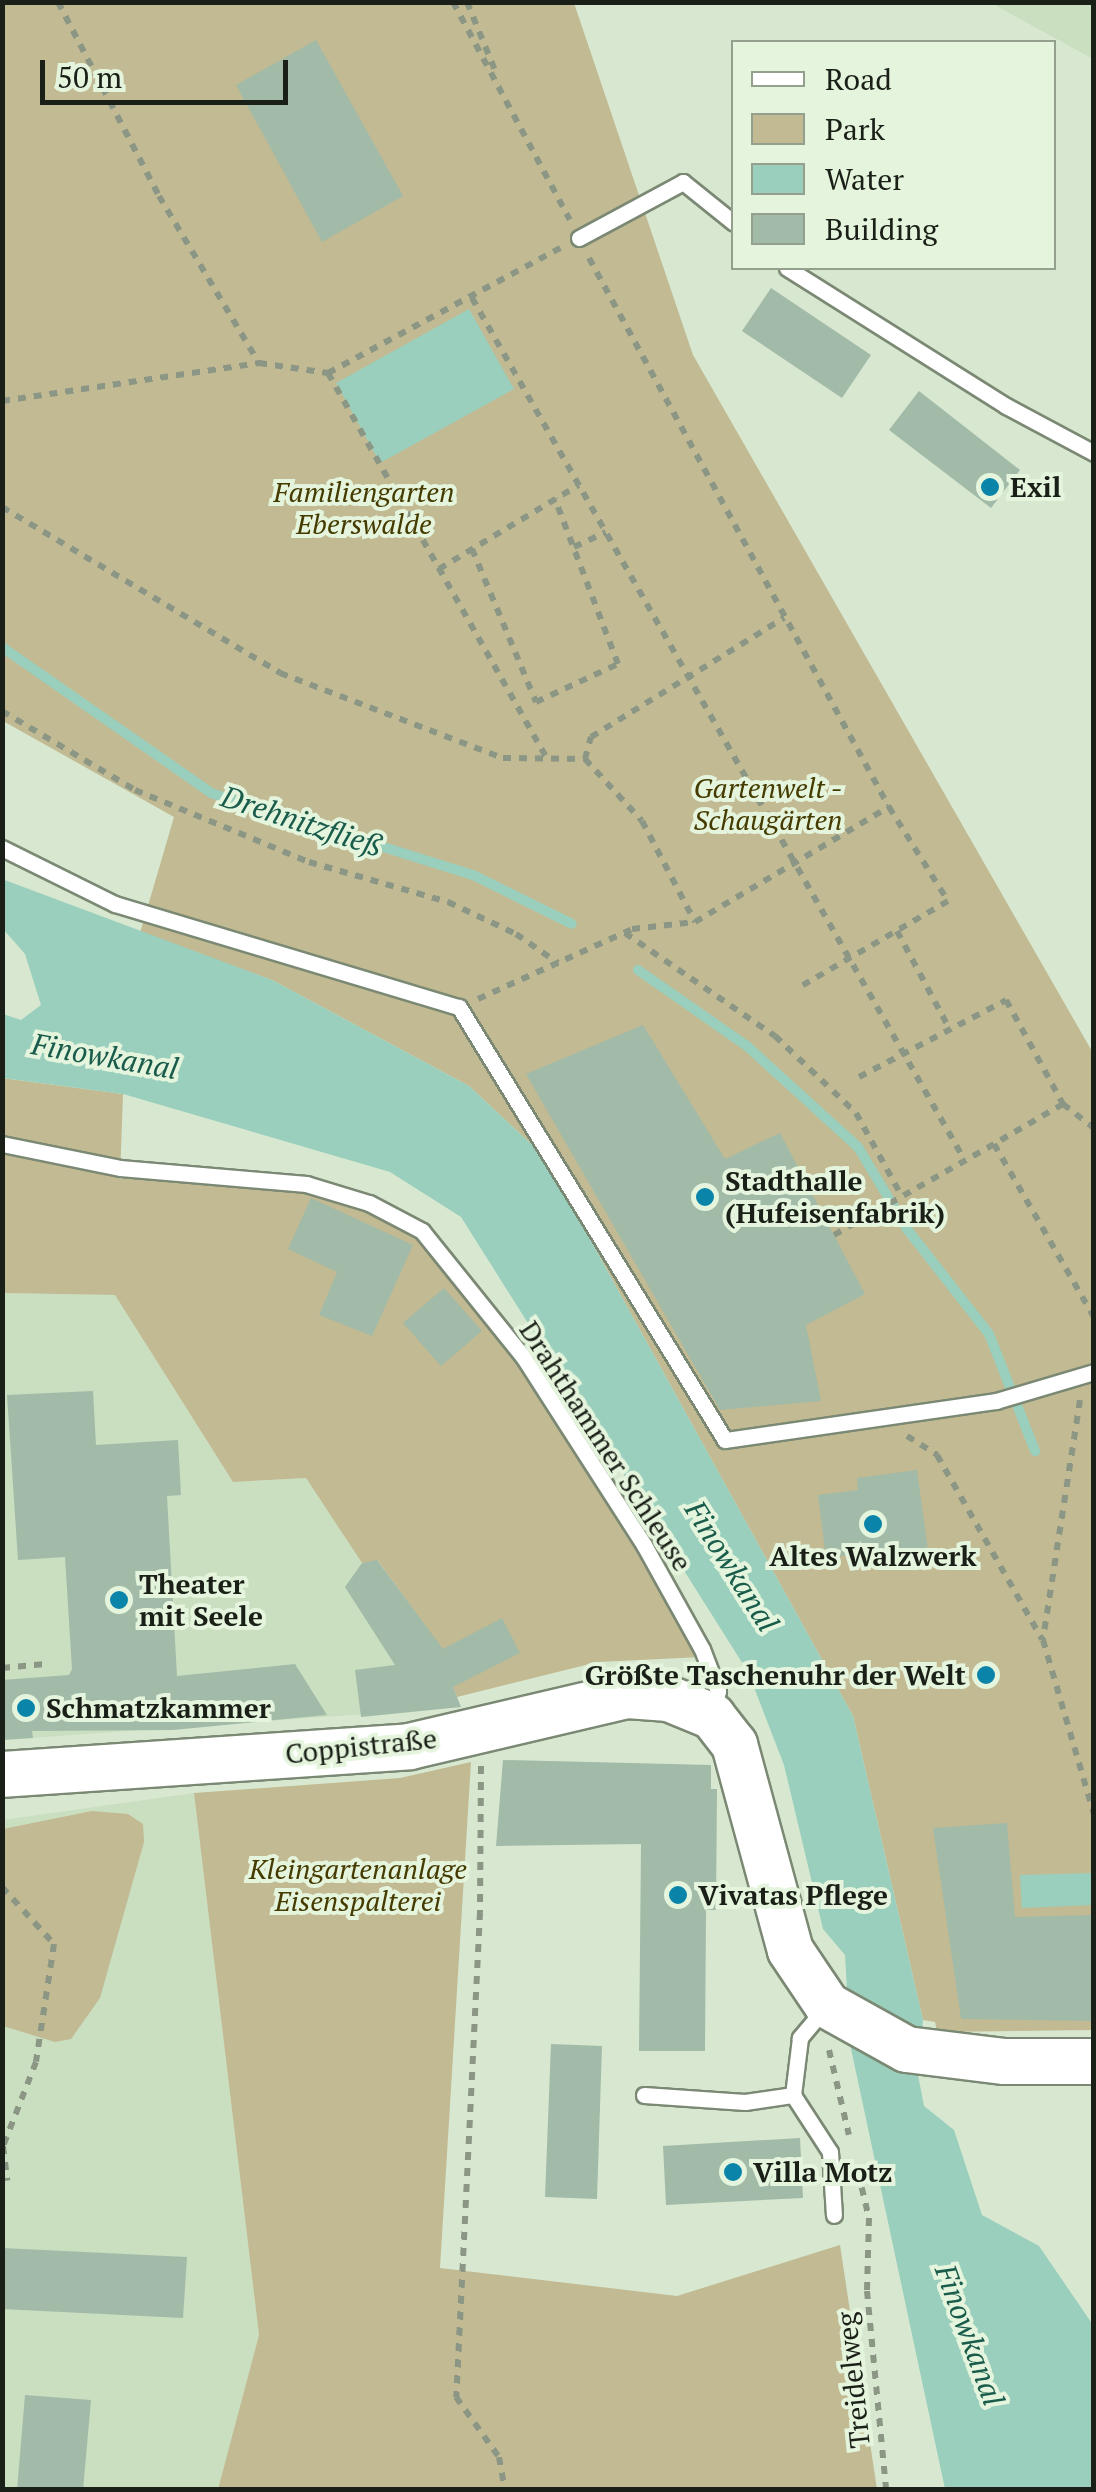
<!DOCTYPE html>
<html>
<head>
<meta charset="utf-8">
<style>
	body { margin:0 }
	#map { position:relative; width:1096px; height:2492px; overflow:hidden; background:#d8e8d0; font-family:"PT Serif",serif }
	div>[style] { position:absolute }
	.built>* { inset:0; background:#cadec0 }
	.green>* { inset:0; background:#c1ba93 }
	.water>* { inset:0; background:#9acfbd }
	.stream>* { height:10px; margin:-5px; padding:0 5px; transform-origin:5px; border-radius:5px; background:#9acfbd }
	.building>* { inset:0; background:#a2baa8 }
	.path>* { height:6px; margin-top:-3px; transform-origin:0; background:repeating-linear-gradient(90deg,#8b9685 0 8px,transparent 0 16px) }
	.roads { filter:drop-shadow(2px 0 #7b8974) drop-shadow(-2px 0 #7b8974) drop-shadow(0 2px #7b8974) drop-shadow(0 -2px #7b8974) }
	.lane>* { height:15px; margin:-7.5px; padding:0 7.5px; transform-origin:7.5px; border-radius:7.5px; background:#fff }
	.secondary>* { height:45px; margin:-22.5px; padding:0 22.5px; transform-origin:22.5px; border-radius:22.5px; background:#fff }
	.dots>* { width:28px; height:28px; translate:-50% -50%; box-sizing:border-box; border:5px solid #e5f5dd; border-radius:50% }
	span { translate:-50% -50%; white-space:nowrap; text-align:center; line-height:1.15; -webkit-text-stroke:8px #e5f5dd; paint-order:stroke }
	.poi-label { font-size:28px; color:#1a1f17; font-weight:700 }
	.left { translate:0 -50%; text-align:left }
	.right { translate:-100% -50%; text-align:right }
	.park-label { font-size:28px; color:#453b00; font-style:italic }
	.street-label { font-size:28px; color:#1a1f17 }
	.water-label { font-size:30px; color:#195c4b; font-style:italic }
	.frame { position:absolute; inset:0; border:5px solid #1a1f17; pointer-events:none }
	.legend { position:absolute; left:731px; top:40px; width:325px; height:230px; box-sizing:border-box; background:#e5f5dd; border:2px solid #949f8e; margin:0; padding:12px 18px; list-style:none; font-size:30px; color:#1a1f17 }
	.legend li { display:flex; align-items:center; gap:20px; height:50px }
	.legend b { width:50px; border:2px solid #949f8e }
	.scale { position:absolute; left:40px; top:60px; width:248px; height:45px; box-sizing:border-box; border:5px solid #1a1f17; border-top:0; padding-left:12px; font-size:30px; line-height:35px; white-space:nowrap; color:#1a1f17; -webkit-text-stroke:8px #e5f5dd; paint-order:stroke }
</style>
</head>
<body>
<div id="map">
	<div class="built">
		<i style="clip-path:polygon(991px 3px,1093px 3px,1093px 59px)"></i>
		<i style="clip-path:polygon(3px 1293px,115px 1295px,233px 1482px,306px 1478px,362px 1563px,377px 1560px,432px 1635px,461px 1707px,3px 1740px)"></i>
		<i style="clip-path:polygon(194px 1793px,259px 2335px,218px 2489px,3px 2489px,2px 1820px)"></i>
	</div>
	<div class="green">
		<i style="clip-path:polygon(2px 3px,574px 3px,693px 355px,1093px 1053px,1093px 2030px,937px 2032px,935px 2022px,923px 2020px,853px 1716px,544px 1156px,469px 1086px,272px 980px,140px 933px,174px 817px,3px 721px)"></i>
		<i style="clip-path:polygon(2px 1078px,123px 1094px,120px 1179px,285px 1177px,421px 1222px,618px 1511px,701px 1657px,598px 1662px,457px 1697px,432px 1635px,378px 1561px,362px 1563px,306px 1478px,233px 1482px,115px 1295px,3px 1293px)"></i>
		<i style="clip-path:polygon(471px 1762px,440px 2268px,677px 2296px,840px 2245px,877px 2489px,218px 2489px,259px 2335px,194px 1793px,400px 1778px)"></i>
		<i style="clip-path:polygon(92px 1811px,128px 1814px,143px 1824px,144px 1842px,100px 1998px,71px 2039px,55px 2042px,3px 2026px,3px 1829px)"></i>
	</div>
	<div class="water">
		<i style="clip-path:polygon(469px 309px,514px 389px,380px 463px,336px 383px)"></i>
		<i style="clip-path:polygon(2px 879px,272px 980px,469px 1086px,544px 1156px,853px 1716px,923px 2020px,918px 2075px,924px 2106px,954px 2130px,982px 2215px,1039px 2246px,1093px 2325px,1093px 2489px,945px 2489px,850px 2044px,845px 1955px,823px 1929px,784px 1765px,748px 1672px,461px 1217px,390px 1172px,123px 1094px,3px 1078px,3px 1014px,21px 1020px,41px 1005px,25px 954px,3px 929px)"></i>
		<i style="clip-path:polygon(1093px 1873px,1093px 1905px,1022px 1908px,1020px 1875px)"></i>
	</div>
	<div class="stream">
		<i style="left:2px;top:647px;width:255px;rotate:34.9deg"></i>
		<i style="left:211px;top:793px;width:275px;rotate:17.4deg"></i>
		<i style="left:473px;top:875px;width:110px;rotate:26.3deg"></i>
		<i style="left:638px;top:970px;width:133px;rotate:34.9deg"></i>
		<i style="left:747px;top:1046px;width:150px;rotate:42.3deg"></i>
		<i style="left:858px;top:1147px;width:96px;rotate:59.1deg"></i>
		<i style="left:907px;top:1229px;width:133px;rotate:52deg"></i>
		<i style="left:989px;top:1334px;width:126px;rotate:68.5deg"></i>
	</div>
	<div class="building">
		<i style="clip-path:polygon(316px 40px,403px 196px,322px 242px,236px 85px)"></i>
		<i style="clip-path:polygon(771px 288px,871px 355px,842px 398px,742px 331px)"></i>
		<i style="clip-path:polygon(919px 391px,1020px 470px,991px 508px,889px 430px)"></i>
		<i style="clip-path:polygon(643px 1025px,725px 1159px,780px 1133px,865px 1294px,806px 1325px,821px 1401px,720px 1410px,526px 1074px)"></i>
		<i style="clip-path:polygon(311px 1198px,413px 1245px,372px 1336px,319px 1315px,337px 1272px,288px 1249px)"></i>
		<i style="clip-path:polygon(444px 1288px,482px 1331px,441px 1366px,403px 1323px)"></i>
		<i style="clip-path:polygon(93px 1391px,96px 1445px,178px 1440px,181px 1495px,167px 1496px,177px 1676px,295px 1664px,327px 1715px,173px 1730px,32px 1731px,33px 1738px,2px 1740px,2px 1680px,69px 1675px,72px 1669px,65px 1557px,18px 1560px,7px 1395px)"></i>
		<i style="clip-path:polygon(917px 1470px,929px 1557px,867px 1565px,866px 1553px,826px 1558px,818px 1495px,858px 1490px,857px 1478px)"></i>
		<i style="clip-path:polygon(377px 1560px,443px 1649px,502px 1618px,520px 1653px,453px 1687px,461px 1707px,361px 1717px,355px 1670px,395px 1665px,345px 1587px,362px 1563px)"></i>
		<i style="clip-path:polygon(503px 1760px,711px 1765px,711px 1789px,717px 1789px,716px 1910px,706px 1910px,705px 2051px,639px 2051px,641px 1844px,496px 1846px)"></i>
		<i style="clip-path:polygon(1007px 1823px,1015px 1917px,1094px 1915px,1094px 2021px,961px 2019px,933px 1828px)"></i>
		<i style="clip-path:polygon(551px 2044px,602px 2046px,597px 2199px,545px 2197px)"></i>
		<i style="clip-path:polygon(800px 2138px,803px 2198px,666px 2205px,663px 2146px)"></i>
		<i style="clip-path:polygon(2px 2248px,187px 2257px,183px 2318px,2px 2309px)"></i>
		<i style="clip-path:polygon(25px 2395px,91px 2400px,83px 2490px,17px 2490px)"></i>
	</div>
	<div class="path">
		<i style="left:58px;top:2px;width:219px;rotate:62.5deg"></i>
		<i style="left:159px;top:196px;width:195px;rotate:59.1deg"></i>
		<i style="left:453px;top:2px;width:247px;rotate:61.8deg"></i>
		<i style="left:467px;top:2px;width:79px;rotate:67.7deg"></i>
		<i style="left:589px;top:258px;width:626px;rotate:61.35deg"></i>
		<i style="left:889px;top:807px;width:111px;rotate:57.9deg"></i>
		<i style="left:948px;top:901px;width:168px;rotate:149.9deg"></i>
		<i style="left:472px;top:298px;width:992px;rotate:60.26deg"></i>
		<i style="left:328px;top:373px;width:443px;rotate:60.4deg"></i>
		<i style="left:2px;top:401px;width:260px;rotate:-8.4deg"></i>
		<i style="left:259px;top:363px;width:70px;rotate:8.2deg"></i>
		<i style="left:328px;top:373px;width:264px;rotate:-28.3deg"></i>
		<i style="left:2px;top:507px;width:324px;rotate:30.8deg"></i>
		<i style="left:280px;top:673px;width:239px;rotate:20.9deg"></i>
		<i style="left:503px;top:758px;width:82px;rotate:0.7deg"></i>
		<i style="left:585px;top:759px;width:84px;rotate:47.4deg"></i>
		<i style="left:642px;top:821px;width:114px;rotate:62.3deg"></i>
		<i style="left:574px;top:547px;width:35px;rotate:-25deg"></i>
		<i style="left:472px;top:549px;width:166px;rotate:67.3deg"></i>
		<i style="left:536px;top:702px;width:90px;rotate:-24.9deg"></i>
		<i style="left:618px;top:664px;width:177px;rotate:-110.9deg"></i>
		<i style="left:439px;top:569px;width:163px;rotate:-31deg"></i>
		<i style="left:2px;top:711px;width:155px;rotate:30.7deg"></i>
		<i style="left:135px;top:790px;width:188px;rotate:22.5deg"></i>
		<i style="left:309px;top:862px;width:145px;rotate:16.1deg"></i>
		<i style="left:448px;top:902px;width:75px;rotate:25.2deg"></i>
		<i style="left:516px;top:934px;width:51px;rotate:34.6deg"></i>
		<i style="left:585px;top:759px;width:23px;rotate:-75deg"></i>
		<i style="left:591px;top:737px;width:227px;rotate:-31.7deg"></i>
		<i style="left:897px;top:931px;width:112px;rotate:61.8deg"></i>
		<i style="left:625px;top:933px;width:182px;rotate:34.5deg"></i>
		<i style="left:775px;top:1036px;width:112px;rotate:43.5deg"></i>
		<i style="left:856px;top:1113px;width:94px;rotate:61.2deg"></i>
		<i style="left:478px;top:999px;width:169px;rotate:-24.4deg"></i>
		<i style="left:632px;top:929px;width:63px;rotate:-6.3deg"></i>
		<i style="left:695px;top:922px;width:226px;rotate:-30.7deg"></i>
		<i style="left:859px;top:1077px;width:166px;rotate:-27.6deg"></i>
		<i style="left:1006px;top:1000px;width:119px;rotate:61.3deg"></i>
		<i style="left:1063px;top:1104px;width:39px;rotate:38deg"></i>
		<i style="left:1063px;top:1104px;width:80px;rotate:149.9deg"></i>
		<i style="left:994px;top:1144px;width:200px;rotate:60deg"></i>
		<i style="left:834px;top:1235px;width:184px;rotate:-29.6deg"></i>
		<i style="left:1080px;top:1400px;width:243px;rotate:98.8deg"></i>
		<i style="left:1043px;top:1640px;width:181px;rotate:73.7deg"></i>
		<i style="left:907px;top:1436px;width:36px;rotate:32deg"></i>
		<i style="left:937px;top:1455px;width:212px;rotate:60.3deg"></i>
		<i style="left:2px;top:1668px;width:43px;rotate:-5.3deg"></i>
		<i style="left:481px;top:1766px;width:146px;rotate:90.4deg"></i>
		<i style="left:480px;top:1912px;width:486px;rotate:92.8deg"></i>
		<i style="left:456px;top:2397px;width:74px;rotate:54.4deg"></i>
		<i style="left:499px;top:2457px;width:34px;rotate:80deg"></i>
		<i style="left:2px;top:1887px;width:77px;rotate:47.6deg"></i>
		<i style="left:54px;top:1944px;width:119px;rotate:98.7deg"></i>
		<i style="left:36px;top:2062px;width:90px;rotate:111.4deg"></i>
		<i style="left:3px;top:2146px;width:35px;rotate:83deg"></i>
		<i style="left:829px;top:2050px;width:87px;rotate:76.8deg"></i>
		<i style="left:858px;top:2172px;width:47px;rotate:76.6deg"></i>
		<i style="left:869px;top:2218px;width:73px;rotate:91.6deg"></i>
		<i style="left:867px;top:2291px;width:200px;rotate:84.5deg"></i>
	</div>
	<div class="roads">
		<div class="lane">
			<i style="left:579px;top:238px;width:118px;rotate:-28.3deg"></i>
			<i style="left:683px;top:182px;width:65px;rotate:38.8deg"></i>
			<i style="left:787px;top:268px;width:259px;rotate:32.2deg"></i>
			<i style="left:1006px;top:406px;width:100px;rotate:28.1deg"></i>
			<i style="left:2px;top:848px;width:126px;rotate:26.4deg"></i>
			<i style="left:115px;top:904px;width:359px;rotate:16.7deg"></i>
			<i style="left:459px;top:1007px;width:508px;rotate:58.44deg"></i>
			<i style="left:725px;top:1440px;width:274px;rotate:-8.2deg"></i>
			<i style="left:996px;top:1401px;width:102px;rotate:-16.5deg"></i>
			<i style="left:2px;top:1144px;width:120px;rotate:11.5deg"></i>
			<i style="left:120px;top:1168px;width:187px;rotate:4.9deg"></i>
			<i style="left:306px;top:1184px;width:66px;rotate:16.8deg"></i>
			<i style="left:369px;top:1203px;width:60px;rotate:27.8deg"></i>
			<i style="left:422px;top:1231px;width:163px;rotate:51.2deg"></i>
			<i style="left:524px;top:1358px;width:222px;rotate:57.3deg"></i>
			<i style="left:644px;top:1545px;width:119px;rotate:60.9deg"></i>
			<i style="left:702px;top:1649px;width:45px;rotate:69.1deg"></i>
			<i style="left:718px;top:1691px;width:20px;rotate:105deg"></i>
			<i style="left:824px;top:2009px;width:38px;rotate:130deg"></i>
			<i style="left:800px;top:2038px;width:57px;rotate:97deg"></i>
			<i style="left:793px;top:2095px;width:68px;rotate:57deg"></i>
			<i style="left:830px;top:2152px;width:63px;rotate:86.4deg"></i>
			<i style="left:644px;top:2095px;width:101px;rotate:4deg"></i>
			<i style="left:745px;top:2102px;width:49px;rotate:-8.3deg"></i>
		</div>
		<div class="secondary">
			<i style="left:2px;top:1774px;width:408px;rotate:-3.9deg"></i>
			<i style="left:409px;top:1746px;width:224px;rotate:-13.2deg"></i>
			<i style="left:627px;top:1695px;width:41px;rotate:4.2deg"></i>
			<i style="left:668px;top:1698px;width:48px;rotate:22.2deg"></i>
			<i style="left:712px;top:1716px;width:36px;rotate:52deg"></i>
			<i style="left:734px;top:1744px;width:213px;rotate:74.8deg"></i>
			<i style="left:790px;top:1950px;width:66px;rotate:56.1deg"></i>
			<i style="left:827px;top:2005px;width:90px;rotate:29.1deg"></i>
			<i style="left:906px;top:2049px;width:99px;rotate:7deg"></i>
			<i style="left:1004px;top:2061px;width:90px"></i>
		</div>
	</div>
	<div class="dots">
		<i style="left:990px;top:487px;background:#0a85a9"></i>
		<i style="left:705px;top:1197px;background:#0a85a9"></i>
		<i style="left:873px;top:1524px;background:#0a85a9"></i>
		<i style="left:119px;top:1600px;background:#0a85a9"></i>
		<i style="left:986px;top:1675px;background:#0a85a9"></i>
		<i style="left:26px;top:1708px;background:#0a85a9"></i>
		<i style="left:678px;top:1895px;background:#0a85a9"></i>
		<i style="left:733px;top:2172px;background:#0a85a9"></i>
	</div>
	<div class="poi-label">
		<span class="left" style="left:1010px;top:487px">Exil</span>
		<span class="left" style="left:725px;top:1197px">Stadthalle<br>(Hufeisenfabrik)</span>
		<span style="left:873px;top:1556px">Altes Walzwerk</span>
		<span class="left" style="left:139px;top:1600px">Theater<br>mit Seele</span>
		<span class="right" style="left:966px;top:1675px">Größte Taschenuhr der Welt</span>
		<span class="left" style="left:46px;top:1708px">Schmatzkammer</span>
		<span class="left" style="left:698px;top:1895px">Vivatas Pflege</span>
		<span class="left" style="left:753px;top:2172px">Villa Motz</span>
	</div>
	<div class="park-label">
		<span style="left:364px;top:508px">Familiengarten<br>Eberswalde</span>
		<span style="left:768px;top:804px">Gartenwelt -<br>Schaugärten</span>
		<span style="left:358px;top:1885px">Kleingartenanlage<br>Eisenspalterei</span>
	</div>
	<div class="street-label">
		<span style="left:606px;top:1446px;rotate:57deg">Drahthammer Schleuse</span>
		<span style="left:361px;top:1746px;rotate:-6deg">Coppistraße</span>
		<span style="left:853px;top:2380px;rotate:-96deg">Treidelweg</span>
	</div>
	<div class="water-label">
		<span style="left:302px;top:821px;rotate:18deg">Drehnitzfließ</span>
		<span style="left:105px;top:1056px;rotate:10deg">Finowkanal</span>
		<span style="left:732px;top:1566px;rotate:58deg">Finowkanal</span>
		<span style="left:970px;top:2335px;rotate:70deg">Finowkanal</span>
	</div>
	<div class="frame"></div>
	<ul class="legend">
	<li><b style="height:12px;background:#fff"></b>Road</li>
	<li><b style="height:28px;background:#c1ba93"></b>Park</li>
	<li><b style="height:28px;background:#9acfbd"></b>Water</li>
	<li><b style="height:28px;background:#a2baa8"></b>Building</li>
	</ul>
	<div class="scale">50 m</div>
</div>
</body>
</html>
